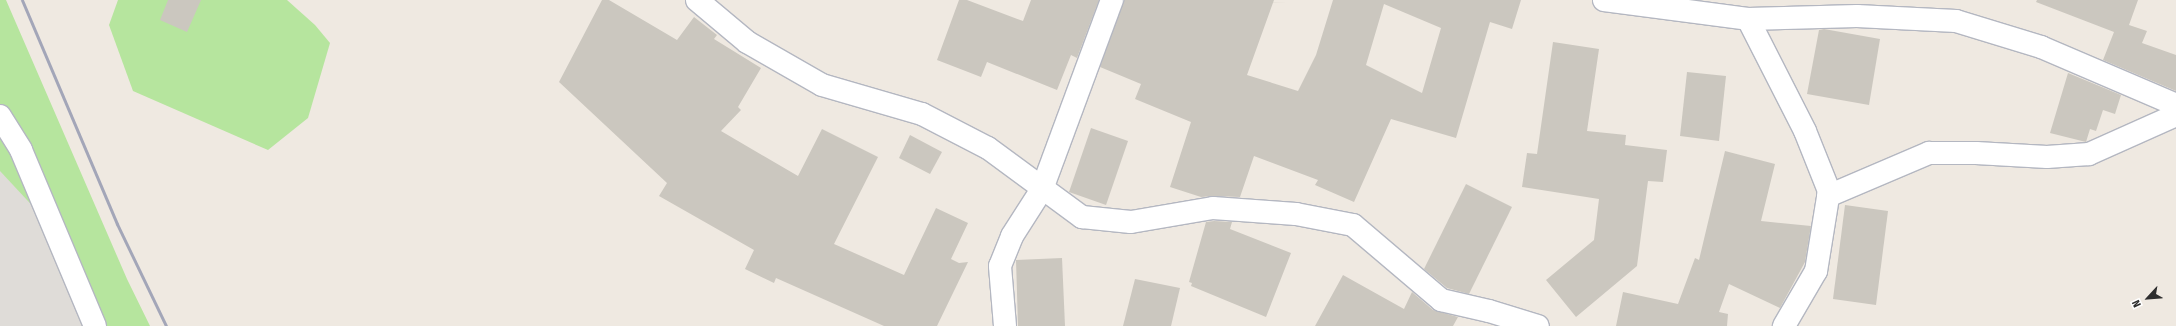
<!DOCTYPE html>
<html>
<head>
<meta charset="utf-8">
<style>
	body { margin:0 }
	#map { position:relative; width:2176px; height:326px; overflow:hidden; background:#efe9e1; font-family:"Fira Sans Condensed",sans-serif }
	div>[style] { position:absolute }
	.green>* { inset:0; background:#b6e59e }
	.plaza>* { inset:0; background:#dfdcd8 }
	.building>* { inset:0; background:#cbc7bf }
	.roads { filter:drop-shadow(1px 0 #b4b7c1) drop-shadow(-1px 0 #b4b7c1) drop-shadow(0 1px #b4b7c1) drop-shadow(0 -1px #b4b7c1) }
	.minor>* { height:22px; margin:-11px; padding:0 11px; transform-origin:11px; border-radius:11px; background:#fff }
	.rail>* { height:3px; margin:-1.5px; padding:0 1.5px; transform-origin:1.5px; border-radius:1.5px; background:#a3a6b8 }
	span { translate:-50% -50%; white-space:nowrap; text-align:center; line-height:1.15; -webkit-text-stroke:3px #fff; paint-order:stroke }
	.north { position:absolute; left:2128px; top:278px; width:40px; height:40px; -webkit-text-stroke:3px #fff; paint-order:stroke; rotate:244deg; font-size:11px; font-weight:700; line-height:16px; text-align:center; color:#2e2e2e }
	.north::after { content:''; display:block; margin:auto; width:14px; height:18px; background:#2e2e2e; clip-path:polygon(50% 0,100% 100%,50% 72%,0 100%) }
</style>
</head>
<body>
<div id="map">
	<div class="green">
		<i style="clip-path:polygon(0 0,6px 0,127px 279px,150px 326px,0 326px)"></i>
		<i style="clip-path:polygon(118px 0,287px 0,315px 25px,330px 43px,308px 118px,268px 150px,133px 91px,109px 25px)"></i>
	</div>
	<div class="plaza">
		<i style="clip-path:polygon(0 171px,54px 229px,95px 326px,0 326px)"></i>
	</div>
	<div class="building">
		<i style="clip-path:polygon(168px 0,201px 0,187px 32px,160px 20px)"></i>
		<i style="clip-path:polygon(602px 0,609px 0,677px 40px,694px 17px,717px 35px,714px 39px,761px 68px,738px 107px,741px 110px,721px 131px,798px 176px,822px 129px,878px 157px,834px 244px,904px 275px,936px 208px,968px 223px,951px 259px,959px 263px,968px 262px,937px 326px,884px 326px,776px 278px,774px 283px,745px 269px,754px 250px,659px 196px,667px 183px,559px 82px)"></i>
		<i style="clip-path:polygon(959px 0,967px 0,1023px 21px,1031px 0,1099px 0,1077px 58px,1071px 55px,1057px 90px,987px 62px,981px 77px,937px 60px)"></i>
		<i style="clip-path:polygon(evenodd,1124px 0,1274px 0,1247px 75px,1298px 91px,1316px 55px,1333px 0,1521px 0,1512px 29px,1490px 22px,1456px 138px,1391px 119px,1354px 202px,1315px 185px,1318px 180px,1254px 156px,1240px 197px,1214px 196px,1201px 197px,1170px 187px,1191px 122px,1135px 99px,1141px 84px,1100px 67px,1124px 0,1384px 4px,1441px 28px,1422px 93px,1366px 65px,1384px 4px)"></i>
		<i style="clip-path:polygon(2037px 0,2138px 0,2129px 25px,2147px 31px,2142px 43px,2176px 55px,2176px 91px,2103px 60px,2114px 32px,2036px 2px)"></i>
		<i style="clip-path:polygon(1824px 29px,1880px 39px,1869px 105px,1807px 94px,1819px 30px)"></i>
		<i style="clip-path:polygon(1553px 42px,1599px 49px,1587px 131px,1626px 135px,1625px 145px,1667px 150px,1663px 182px,1648px 181px,1637px 266px,1576px 317px,1546px 280px,1594px 240px,1599px 199px,1522px 187px,1527px 153px,1537px 154px)"></i>
		<i style="clip-path:polygon(1687px 72px,1726px 76px,1719px 141px,1680px 136px)"></i>
		<i style="clip-path:polygon(2068px 73px,2121px 95px,2115px 114px,2103px 110px,2096px 131px,2090px 129px,2086px 142px,2050px 133px)"></i>
		<i style="clip-path:polygon(1091px 128px,1128px 141px,1106px 205px,1069px 192px)"></i>
		<i style="clip-path:polygon(910px 135px,942px 152px,930px 174px,899px 158px)"></i>
		<i style="clip-path:polygon(1725px 151px,1775px 164px,1761px 221px,1811px 226px,1805px 262px,1780px 308px,1729px 284px,1719px 312px,1728px 314px,1727px 326px,1616px 326px,1623px 292px,1678px 304px,1695px 258px,1699px 260px)"></i>
		<i style="clip-path:polygon(1466px 184px,1512px 207px,1469px 294px,1447px 288px,1424px 269px)"></i>
		<i style="clip-path:polygon(1845px 205px,1888px 211px,1876px 305px,1833px 299px)"></i>
		<i style="clip-path:polygon(1214px 221px,1232px 222px,1230px 229px,1291px 253px,1266px 317px,1191px 286px,1192px 283px,1189px 282px,1206px 222px)"></i>
		<i style="clip-path:polygon(1062px 258px,1065px 326px,1018px 326px,1016px 260px)"></i>
		<i style="clip-path:polygon(1343px 275px,1404px 309px,1412px 292px,1433px 310px,1458px 317px,1453px 326px,1315px 326px)"></i>
		<i style="clip-path:polygon(1135px 279px,1180px 288px,1171px 326px,1123px 326px)"></i>
	</div>
	<div class="roads">
		<div class="minor">
			<i style="left:697px;top:0;width:65px;rotate:40deg"></i>
			<i style="left:747px;top:42px;width:86px;rotate:29.8deg"></i>
			<i style="left:822px;top:85px;width:104px;rotate:16.2deg"></i>
			<i style="left:922px;top:114px;width:74px;rotate:27.3deg"></i>
			<i style="left:988px;top:148px;width:117px;rotate:36.3deg"></i>
			<i style="left:1082px;top:217px;width:49px;rotate:5.8deg"></i>
			<i style="left:1131px;top:222px;width:83px;rotate:-9.7deg"></i>
			<i style="left:1213px;top:208px;width:83px;rotate:4.1deg"></i>
			<i style="left:1296px;top:214px;width:58px;rotate:10.9deg"></i>
			<i style="left:1353px;top:225px;width:116px;rotate:40.4deg"></i>
			<i style="left:1441px;top:300px;width:49px;rotate:12.9deg"></i>
			<i style="left:1489px;top:311px;width:51px;rotate:17deg"></i>
			<i style="left:1604px;top:0;width:145px;rotate:7.5deg"></i>
			<i style="left:1748px;top:19px;width:109px;rotate:-1.6deg"></i>
			<i style="left:1857px;top:16px;width:99px;rotate:2.9deg"></i>
			<i style="left:1956px;top:21px;width:89px;rotate:17deg"></i>
			<i style="left:2041px;top:47px;width:147px;rotate:23.2deg"></i>
			<i style="left:1748px;top:19px;width:126px;rotate:63deg"></i>
			<i style="left:1805px;top:131px;width:65px;rotate:68.2deg"></i>
			<i style="left:1829px;top:191px;width:81px;rotate:99.2deg"></i>
			<i style="left:1816px;top:271px;width:64px;rotate:120.2deg"></i>
			<i style="left:0;top:116px;width:40px;rotate:58deg"></i>
			<i style="left:21px;top:150px;width:191px;rotate:67.2deg"></i>
			<i style="left:1828px;top:196px;width:110px;rotate:-23.1deg"></i>
			<i style="left:1929px;top:153px;width:47px"></i>
			<i style="left:1976px;top:153px;width:71px;rotate:3.2deg"></i>
			<i style="left:2047px;top:157px;width:42px;rotate:-4.1deg"></i>
			<i style="left:2089px;top:154px;width:95px;rotate:-24.1deg"></i>
			<i style="left:1005px;top:326px;width:60px;rotate:-94.8deg"></i>
			<i style="left:1000px;top:266px;width:32px;rotate:-68deg"></i>
			<i style="left:1012px;top:236px;width:56px;rotate:-57.4deg"></i>
			<i style="left:1042px;top:189px;width:202px;rotate:-69.7deg"></i>
		</div>
	</div>
	<div class="rail">
		<i style="left:22px;top:0;width:243px;rotate:67deg"></i>
		<i style="left:117px;top:224px;width:113px;rotate:64.3deg"></i>
	</div>
	<div class="north">N</div>
</div>
</body>
</html>
